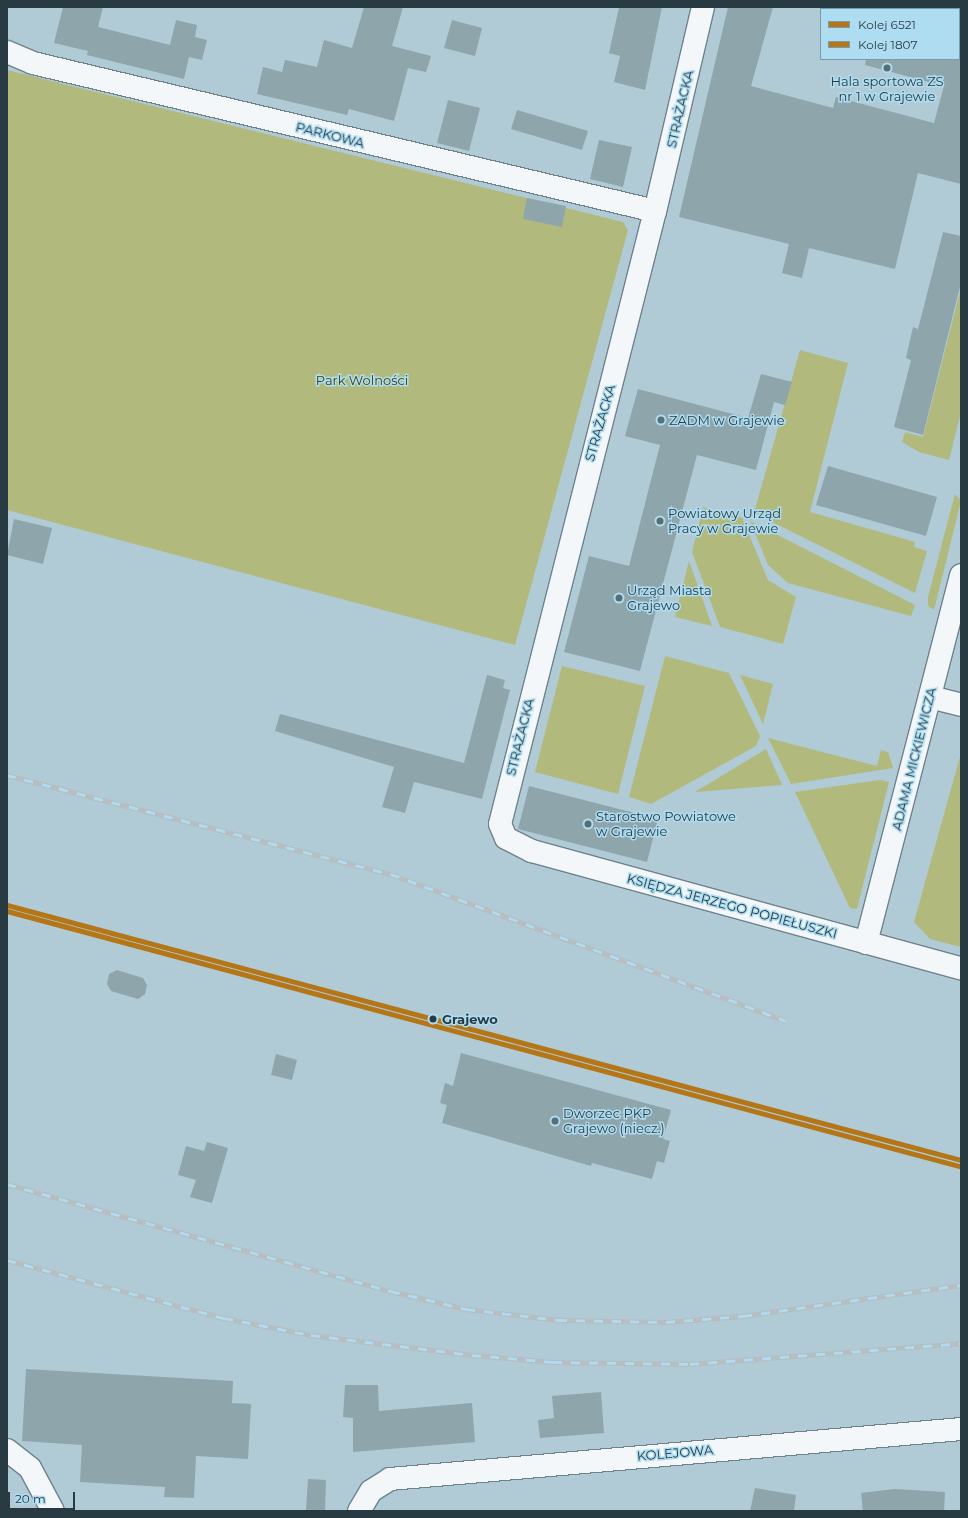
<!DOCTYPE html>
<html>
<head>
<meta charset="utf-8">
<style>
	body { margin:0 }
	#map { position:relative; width:968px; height:1518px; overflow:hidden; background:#b0cad6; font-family:Montserrat,sans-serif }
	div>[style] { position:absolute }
	.green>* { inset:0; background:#b1ba7c }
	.building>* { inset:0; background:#8fa5ac }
	.roads { filter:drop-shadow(1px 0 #6e828c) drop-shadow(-1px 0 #6e828c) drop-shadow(0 1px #6e828c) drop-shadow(0 -1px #6e828c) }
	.street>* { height:22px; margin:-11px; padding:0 11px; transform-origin:11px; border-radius:11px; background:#f3f7f9 }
	.rail>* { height:4.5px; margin-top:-2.25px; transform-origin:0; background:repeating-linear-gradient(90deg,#aeddf2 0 9px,#b7bdc0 0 18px); box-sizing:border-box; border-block:1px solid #b7bdc0 }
	.rail-1>* { height:5px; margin:-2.5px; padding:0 2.5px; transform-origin:2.5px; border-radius:2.5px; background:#b47617 }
	.rail-2>* { height:5px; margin:-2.5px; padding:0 2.5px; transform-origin:2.5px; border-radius:2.5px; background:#b47617 }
	.dots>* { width:11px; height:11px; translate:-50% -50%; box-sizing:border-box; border:2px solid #aeddf2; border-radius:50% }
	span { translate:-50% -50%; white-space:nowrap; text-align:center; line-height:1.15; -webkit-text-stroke:3px #aeddf2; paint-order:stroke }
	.poi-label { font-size:13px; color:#283b43 }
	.left { translate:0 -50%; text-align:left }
	.street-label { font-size:13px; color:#283b43 }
	.park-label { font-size:13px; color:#424006 }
	.stop-label { font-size:13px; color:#283b43; font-weight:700 }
	.frame { position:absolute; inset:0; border:8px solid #283b43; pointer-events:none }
	.legend { position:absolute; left:820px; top:8px; width:140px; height:52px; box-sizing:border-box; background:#aeddf2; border:1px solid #789cac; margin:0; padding:5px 7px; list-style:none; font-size:12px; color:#283b43 }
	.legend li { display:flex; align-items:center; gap:8px; height:20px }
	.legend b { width:20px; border:1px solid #789cac }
	.scale { position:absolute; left:8px; top:1492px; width:67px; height:18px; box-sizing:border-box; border:2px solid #283b43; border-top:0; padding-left:5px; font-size:12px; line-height:14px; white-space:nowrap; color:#283b43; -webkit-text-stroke:3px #aeddf2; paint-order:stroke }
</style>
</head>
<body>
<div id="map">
	<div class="green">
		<i style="clip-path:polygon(7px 70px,623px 222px,628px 230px,515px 645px,7px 510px)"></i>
		<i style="clip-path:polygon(961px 288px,961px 412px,949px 460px,919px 452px,902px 442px,905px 432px,923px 437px)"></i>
		<i style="clip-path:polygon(800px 350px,848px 363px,810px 512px,915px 542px,914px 547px,927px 551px,915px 593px,754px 513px)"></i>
		<i style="clip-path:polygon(955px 494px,961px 501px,934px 610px,928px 606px,928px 597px)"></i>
		<i style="clip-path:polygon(703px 507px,742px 518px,768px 580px,796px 597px,783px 644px,720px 627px,692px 552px)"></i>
		<i style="clip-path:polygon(750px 521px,915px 605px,911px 616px,788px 583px,768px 565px)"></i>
		<i style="clip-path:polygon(689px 561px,712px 626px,675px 617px)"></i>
		<i style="clip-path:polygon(665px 656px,729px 673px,760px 736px,756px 746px,651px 804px,629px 797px)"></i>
		<i style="clip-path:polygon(562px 666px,645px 686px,618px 794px,535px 772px)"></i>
		<i style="clip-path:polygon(740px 675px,773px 684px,763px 724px)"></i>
		<i style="clip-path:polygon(768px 738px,877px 766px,881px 750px,888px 752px,893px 768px,791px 784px)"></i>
		<i style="clip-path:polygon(766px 749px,782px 785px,695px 792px)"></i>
		<i style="clip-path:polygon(961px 753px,961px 947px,930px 939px,914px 922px)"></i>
		<i style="clip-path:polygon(880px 780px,889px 782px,857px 909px,850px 908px,795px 792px)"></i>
	</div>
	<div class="building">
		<i style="clip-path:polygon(63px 7px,103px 7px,98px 27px,170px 45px,176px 20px,197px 25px,195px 37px,207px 40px,202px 60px,189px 57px,184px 79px,87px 55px,88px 51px,54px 43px)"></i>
		<i style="clip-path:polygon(364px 7px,403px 7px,392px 46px,431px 56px,426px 72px,408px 68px,394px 121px,349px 109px,347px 115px,257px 94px,263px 67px,282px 72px,285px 60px,317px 67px,324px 40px,352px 48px)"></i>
		<i style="clip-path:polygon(619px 7px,662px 7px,645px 90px,614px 82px,620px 56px,609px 53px)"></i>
		<i style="clip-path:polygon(728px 7px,773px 7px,751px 86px,833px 108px,836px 97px,934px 123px,944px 86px,865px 65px,866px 59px,959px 59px,961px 46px,961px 184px,918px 173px,895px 269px,809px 248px,802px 278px,782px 273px,789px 244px,679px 217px)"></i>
		<i style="clip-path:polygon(452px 20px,482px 28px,475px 56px,444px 48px)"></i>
		<i style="clip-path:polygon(448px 100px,480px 108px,469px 151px,437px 143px)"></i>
		<i style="clip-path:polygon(517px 110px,588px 131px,582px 150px,511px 129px)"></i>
		<i style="clip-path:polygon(599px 140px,632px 147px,623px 187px,590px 179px)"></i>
		<i style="clip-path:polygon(527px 198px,566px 206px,562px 227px,523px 219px)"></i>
		<i style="clip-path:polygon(943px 232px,961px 236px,961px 283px,923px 435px,894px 427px,911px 360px,906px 358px,913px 327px,918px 329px)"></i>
		<i style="clip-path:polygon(761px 374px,792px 382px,785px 405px,774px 402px,756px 470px,697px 455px,640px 671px,564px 652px,589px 556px,629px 566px,660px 445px,625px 436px,638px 389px,748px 418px)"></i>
		<i style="clip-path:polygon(828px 466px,937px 497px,926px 536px,816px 505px)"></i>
		<i style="clip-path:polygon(14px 519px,52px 528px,43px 564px,7px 555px)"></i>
		<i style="clip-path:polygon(487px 675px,505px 680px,503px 688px,510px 690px,482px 799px,414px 782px,405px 813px,382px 807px,394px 767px,275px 731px,280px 714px,464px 763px)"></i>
		<i style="clip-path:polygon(529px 786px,658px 819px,647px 862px,518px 829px)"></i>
		<i style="clip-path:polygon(117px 970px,143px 978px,147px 985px,145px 994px,138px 999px,111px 991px,107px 984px,109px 974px)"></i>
		<i style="clip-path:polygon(461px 1053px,671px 1110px,663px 1139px,670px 1141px,664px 1163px,657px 1161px,652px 1179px,592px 1163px,591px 1166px,442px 1123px,447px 1105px,440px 1103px,445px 1083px,453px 1086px)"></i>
		<i style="clip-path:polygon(276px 1054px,297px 1060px,292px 1080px,271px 1075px)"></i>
		<i style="clip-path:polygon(207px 1142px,228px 1148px,212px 1203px,190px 1197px,196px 1180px,178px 1175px,186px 1146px,204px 1151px)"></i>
		<i style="clip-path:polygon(26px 1369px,233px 1381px,232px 1403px,251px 1404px,248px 1459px,196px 1456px,194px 1498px,164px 1497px,165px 1487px,80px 1482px,82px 1445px,22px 1441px)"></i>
		<i style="clip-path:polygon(345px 1385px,378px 1385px,379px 1411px,472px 1403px,475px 1442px,353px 1452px,353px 1418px,343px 1417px)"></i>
		<i style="clip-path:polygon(601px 1392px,604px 1433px,540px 1438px,538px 1420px,554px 1418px,552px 1396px)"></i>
		<i style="clip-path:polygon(308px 1479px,326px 1480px,325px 1511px,306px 1511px)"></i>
		<i style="clip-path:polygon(755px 1488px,796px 1495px,794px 1511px,750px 1511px)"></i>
		<i style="clip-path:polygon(895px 1489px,945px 1492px,944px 1511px,863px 1511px,861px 1493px)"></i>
	</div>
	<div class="roads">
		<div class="street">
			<i style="left:703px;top:7px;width:210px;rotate:103.2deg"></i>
			<i style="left:655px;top:211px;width:632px;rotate:104.19deg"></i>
			<i style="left:500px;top:824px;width:15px;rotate:67deg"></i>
			<i style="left:506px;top:838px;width:29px;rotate:27deg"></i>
			<i style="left:532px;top:851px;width:445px;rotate:15.3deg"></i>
			<i style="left:7px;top:52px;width:28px;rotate:23deg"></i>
			<i style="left:33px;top:63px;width:639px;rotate:13.38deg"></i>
			<i style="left:930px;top:697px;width:32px;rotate:14deg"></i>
			<i style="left:866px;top:943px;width:380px;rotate:-75.5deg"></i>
			<i style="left:7px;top:1450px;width:29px;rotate:38deg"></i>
			<i style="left:30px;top:1468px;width:49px;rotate:61.9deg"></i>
			<i style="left:359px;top:1511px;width:23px;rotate:-59deg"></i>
			<i style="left:371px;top:1491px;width:22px;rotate:-32deg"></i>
			<i style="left:390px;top:1479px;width:573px;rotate:-5deg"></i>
		</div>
	</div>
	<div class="rail">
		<i style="left:7px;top:775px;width:397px;rotate:14.5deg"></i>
		<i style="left:391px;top:874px;width:421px;rotate:20.4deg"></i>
		<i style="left:7px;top:1184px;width:399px;rotate:15.6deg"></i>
		<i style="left:391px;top:1291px;width:77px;rotate:13.5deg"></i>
		<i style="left:466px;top:1309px;width:93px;rotate:6.8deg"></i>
		<i style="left:558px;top:1320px;width:108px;rotate:1.1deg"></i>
		<i style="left:666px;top:1322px;width:77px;rotate:-4.5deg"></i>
		<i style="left:743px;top:1316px;width:220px;rotate:-8.1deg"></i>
		<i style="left:7px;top:1260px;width:225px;rotate:15deg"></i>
		<i style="left:224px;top:1318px;width:89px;rotate:11.1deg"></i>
		<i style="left:311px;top:1335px;width:162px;rotate:7.1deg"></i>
		<i style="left:472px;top:1355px;width:81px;rotate:4.9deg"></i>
		<i style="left:553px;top:1362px;width:137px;rotate:0.8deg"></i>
		<i style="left:690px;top:1364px;width:272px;rotate:-4.4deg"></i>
	</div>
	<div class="rail-1">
		<i style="left:7px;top:905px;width:987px;rotate:14.97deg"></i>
	</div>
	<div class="rail-2">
		<i style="left:7px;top:911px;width:986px;rotate:15deg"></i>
	</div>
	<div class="dots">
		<i style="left:887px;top:68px;background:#586d76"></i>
		<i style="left:661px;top:420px;background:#586d76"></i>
		<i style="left:660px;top:521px;background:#586d76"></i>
		<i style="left:619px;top:598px;background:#586d76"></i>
		<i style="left:588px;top:824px;background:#586d76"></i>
		<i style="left:433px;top:1019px;background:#283b43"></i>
		<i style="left:555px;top:1121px;background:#586d76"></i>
	</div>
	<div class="poi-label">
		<span style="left:887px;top:89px">Hala sportowa ZS<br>nr 1 w Grajewie</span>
		<span class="left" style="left:669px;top:420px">ZADM w Grajewie</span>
		<span class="left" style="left:668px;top:521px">Powiatowy Urząd<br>Pracy w Grajewie</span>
		<span class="left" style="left:627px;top:598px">Urząd Miasta<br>Grajewo</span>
		<span class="left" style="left:596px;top:824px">Starostwo Powiatowe<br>w Grajewie</span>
		<span class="left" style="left:563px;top:1121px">Dworzec PKP<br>Grajewo (niecz.)</span>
	</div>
	<div class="street-label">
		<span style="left:680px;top:109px;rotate:-77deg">STRAŻACKA</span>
		<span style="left:330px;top:135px;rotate:14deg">PARKOWA</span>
		<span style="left:600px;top:423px;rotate:-74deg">STRAŻACKA</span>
		<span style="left:520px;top:737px;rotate:-76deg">STRAŻACKA</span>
		<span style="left:914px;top:759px;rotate:-76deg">ADAMA MICKIEWICZA</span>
		<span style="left:732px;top:906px;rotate:15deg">KSIĘDZA JERZEGO POPIEŁUSZKI</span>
		<span style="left:675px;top:1453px;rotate:-5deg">KOLEJOWA</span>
	</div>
	<div class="park-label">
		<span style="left:362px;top:380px">Park Wolności</span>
	</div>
	<div class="stop-label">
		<span class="left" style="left:442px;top:1019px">Grajewo</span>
	</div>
	<div class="frame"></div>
	<ul class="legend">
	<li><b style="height:5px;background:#b47617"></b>Kolej 6521</li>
	<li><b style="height:5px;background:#b47617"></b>Kolej 1807</li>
	</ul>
	<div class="scale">20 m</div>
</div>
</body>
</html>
